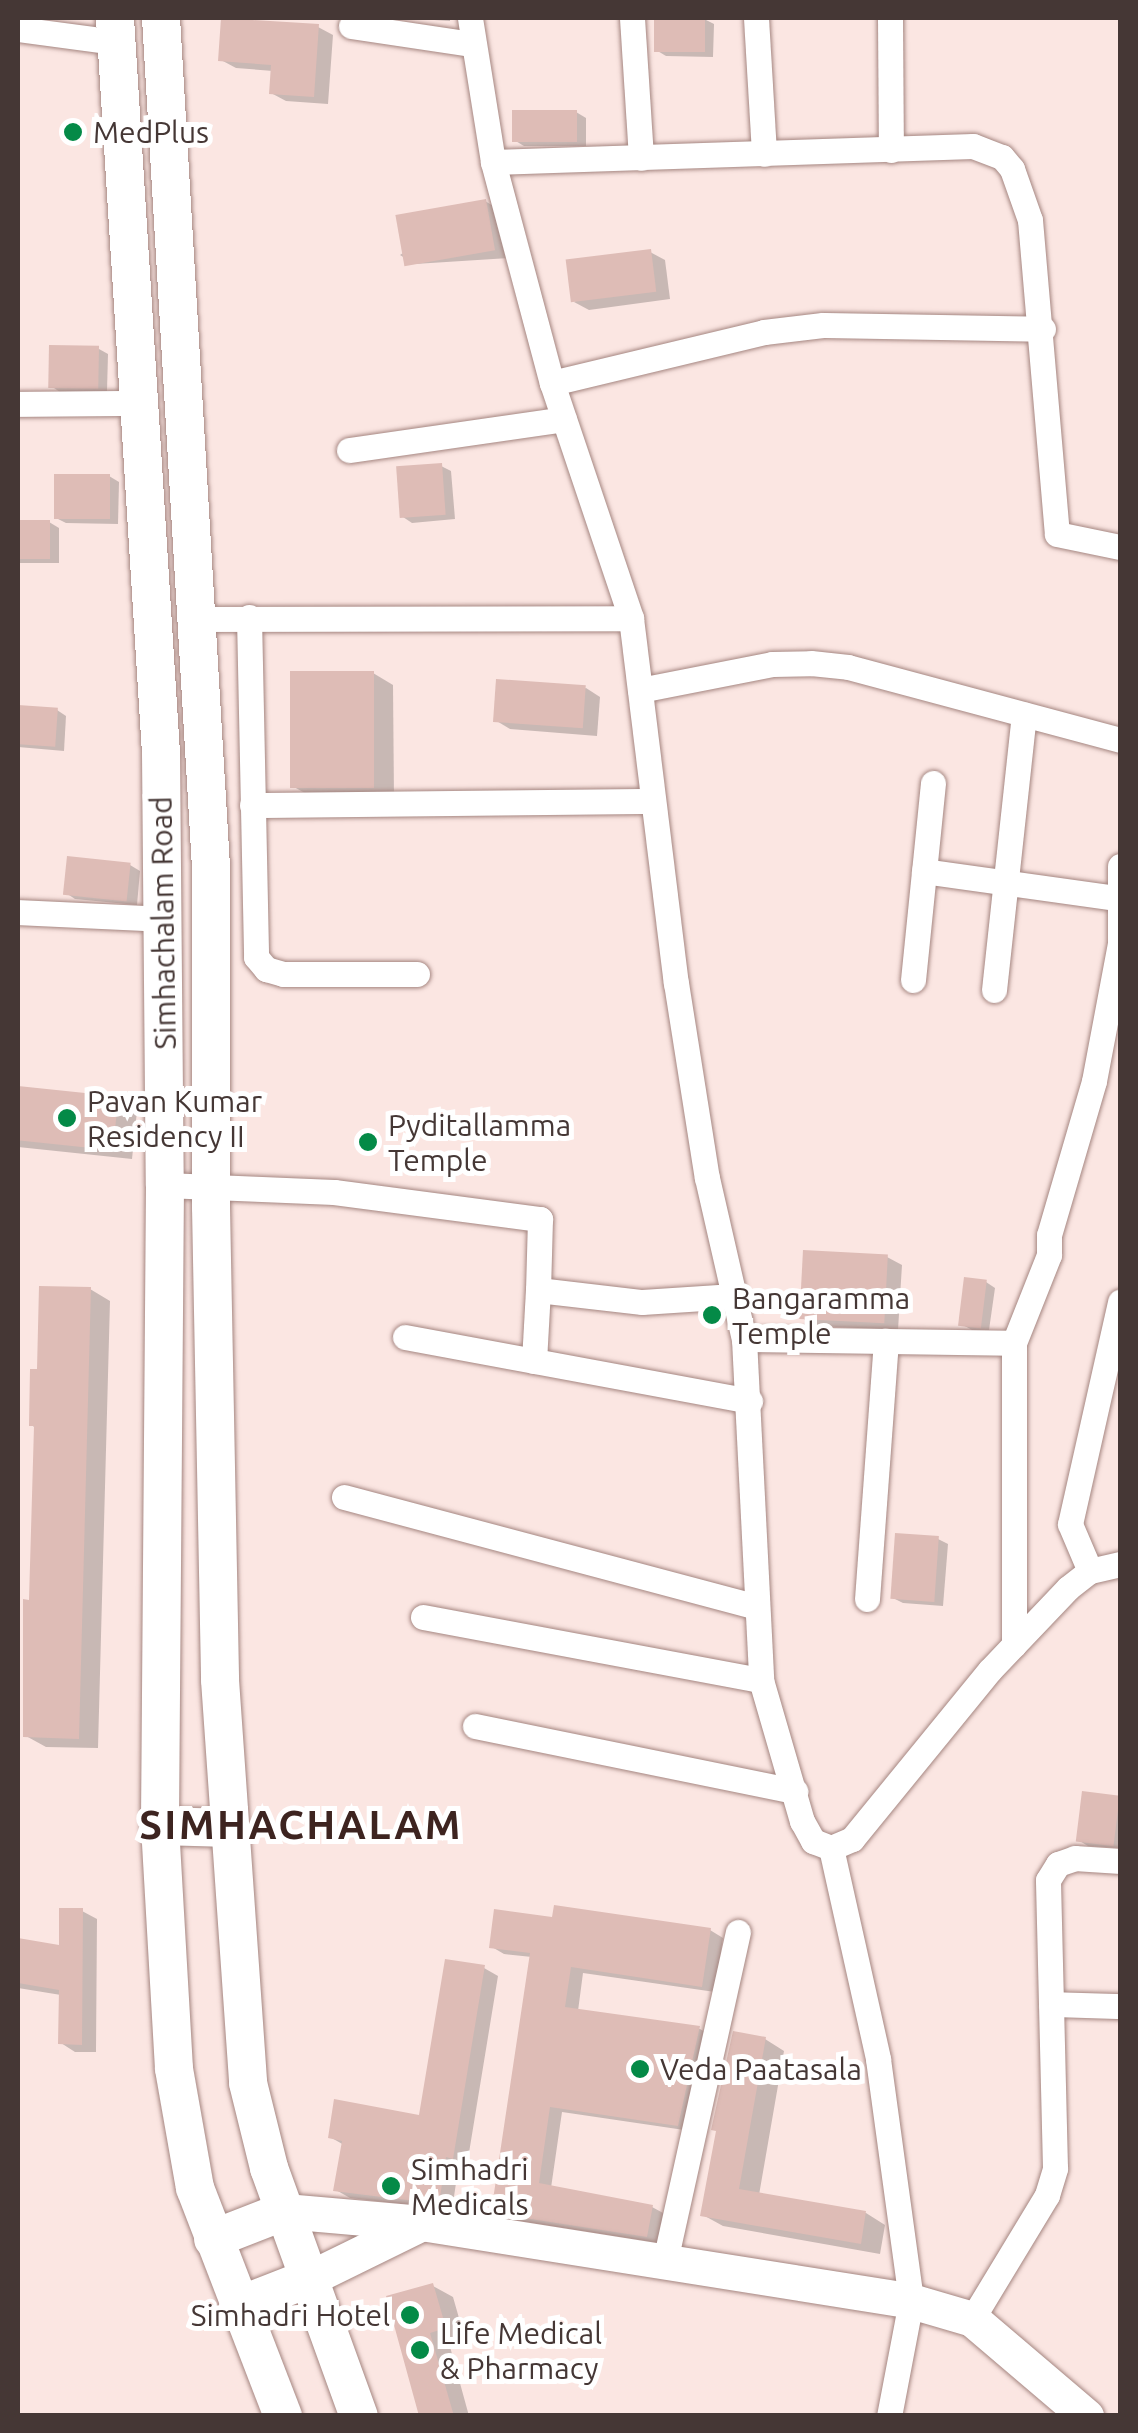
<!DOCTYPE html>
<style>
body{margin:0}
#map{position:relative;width:1138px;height:2433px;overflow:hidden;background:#fbe6e2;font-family:Ubuntu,sans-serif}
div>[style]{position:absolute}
.shadow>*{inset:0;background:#0003}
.building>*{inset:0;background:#debcb6;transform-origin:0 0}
.roads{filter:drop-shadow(0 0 2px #a58681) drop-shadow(0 0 2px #a58681)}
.street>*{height:25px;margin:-12.5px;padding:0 12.5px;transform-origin:12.5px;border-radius:12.5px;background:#fff}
.secondary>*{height:35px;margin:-17.5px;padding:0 17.5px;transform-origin:17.5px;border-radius:17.5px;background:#fff}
.primary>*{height:38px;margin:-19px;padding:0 19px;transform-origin:19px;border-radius:19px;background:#fff}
.dots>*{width:28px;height:28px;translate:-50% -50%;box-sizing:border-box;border:5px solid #fff;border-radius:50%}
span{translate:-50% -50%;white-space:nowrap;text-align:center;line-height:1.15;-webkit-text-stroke:10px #fff;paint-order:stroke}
.poi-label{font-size:30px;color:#453735}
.left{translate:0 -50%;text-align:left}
.right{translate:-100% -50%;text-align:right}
.street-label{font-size:30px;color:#453735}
.district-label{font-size:40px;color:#3d2420;font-weight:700;letter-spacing:2.5px}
.frame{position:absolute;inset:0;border:20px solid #453735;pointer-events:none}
</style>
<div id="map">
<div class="shadow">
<i style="clip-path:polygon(401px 18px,450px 18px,450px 21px)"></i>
<i style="clip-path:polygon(657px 18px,704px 19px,714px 24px,713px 57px,666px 56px,656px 50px)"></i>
<i style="clip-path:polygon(318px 27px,333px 35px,328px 104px,286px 101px,271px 93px,273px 71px,236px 68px,221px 60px)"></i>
<i style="clip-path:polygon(576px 112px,586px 118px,586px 146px,524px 146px,514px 140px)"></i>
<i style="clip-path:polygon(485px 201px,500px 210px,509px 258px,415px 264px,400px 255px)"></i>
<i style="clip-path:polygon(650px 252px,665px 260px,670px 299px,589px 310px,574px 302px)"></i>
<i style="clip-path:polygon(99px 349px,108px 354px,107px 391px,60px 392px,51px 386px)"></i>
<i style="clip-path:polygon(441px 466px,451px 471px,455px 519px,412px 523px,403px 517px)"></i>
<i style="clip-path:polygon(109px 476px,119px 482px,118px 524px,66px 523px,56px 518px)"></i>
<i style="clip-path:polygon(18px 522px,49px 522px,59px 528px,59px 563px,18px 563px)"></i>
<i style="clip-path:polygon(373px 673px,393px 685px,394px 798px,314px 798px,294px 787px)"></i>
<i style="clip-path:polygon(586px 688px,600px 697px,597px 736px,510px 729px,495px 720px)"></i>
<i style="clip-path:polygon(18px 707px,57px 710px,66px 716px,64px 751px,18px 747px)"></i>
<i style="clip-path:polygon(130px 865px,140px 871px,137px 905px,75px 899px,66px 893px)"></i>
<i style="clip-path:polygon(18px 1089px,117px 1100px,137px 1111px,132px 1159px,18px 1147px)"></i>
<i style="clip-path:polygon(887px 1257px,902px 1265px,898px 1330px,817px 1326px,802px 1318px)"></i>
<i style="clip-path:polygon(986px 1282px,995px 1288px,989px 1330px,972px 1330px,963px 1325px)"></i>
<i style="clip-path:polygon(90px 1289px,110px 1301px,98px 1748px,46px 1747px,26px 1736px,36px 1428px,31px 1425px,39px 1372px)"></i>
<i style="clip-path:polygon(938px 1539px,948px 1544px,943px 1606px,903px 1603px,893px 1598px)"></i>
<i style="clip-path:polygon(1084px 1794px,1120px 1798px,1120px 1848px,1088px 1846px,1078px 1840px)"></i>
<i style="clip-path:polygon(82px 1911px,97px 1919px,96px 2052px,75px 2052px,61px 2043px,61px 1995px,18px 1988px,18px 1941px,61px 1948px)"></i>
<i style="clip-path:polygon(555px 1919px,710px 1930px,723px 1938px,715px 1992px,583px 1973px,578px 2011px,700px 2029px,712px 2036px,691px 2131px,562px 2112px,551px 2188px,652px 2207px,665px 2214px,659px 2243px,507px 2219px,494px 2211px,532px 1957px,504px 1954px,492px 1947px)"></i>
<i style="clip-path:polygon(484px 1968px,498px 1976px,467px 2165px,459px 2163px,452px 2210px,350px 2198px,336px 2190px,344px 2145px,330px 2137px,421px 2118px)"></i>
<i style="clip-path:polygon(765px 2039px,784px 2051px,759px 2195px,866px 2213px,885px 2225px,880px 2254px,723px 2226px,703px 2215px)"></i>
<i style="clip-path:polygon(433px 2286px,453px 2297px,465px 2339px,449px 2343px,469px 2416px,422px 2416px)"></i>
</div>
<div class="building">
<i style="clip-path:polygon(221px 18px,319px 24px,314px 97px,269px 94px,271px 65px,218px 61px)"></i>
<i style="left:654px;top:18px;width:51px;height:34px"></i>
<i style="left:512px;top:110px;width:65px;height:32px"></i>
<i style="left:486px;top:199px;width:52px;height:92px;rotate:80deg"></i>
<i style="left:651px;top:249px;width:43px;height:86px;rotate:83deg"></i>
<i style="left:49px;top:345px;width:50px;height:43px;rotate:1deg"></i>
<i style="left:442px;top:463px;width:52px;height:46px;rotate:86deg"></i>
<i style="left:54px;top:474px;width:56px;height:45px"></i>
<i style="left:18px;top:520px;width:32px;height:39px"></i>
<i style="left:374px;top:671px;width:117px;height:84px;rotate:90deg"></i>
<i style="left:496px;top:679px;width:90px;height:43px;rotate:4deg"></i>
<i style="left:18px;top:705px;width:40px;height:39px;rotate:4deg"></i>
<i style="left:67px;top:856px;width:64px;height:39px;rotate:6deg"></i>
<i style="left:18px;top:1086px;width:101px;height:54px;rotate:6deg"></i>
<i style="left:803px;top:1250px;width:85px;height:69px;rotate:3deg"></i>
<i style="left:964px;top:1277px;width:23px;height:49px;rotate:7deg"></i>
<i style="clip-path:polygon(39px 1286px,91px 1287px,79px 1739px,23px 1737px,23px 1599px,29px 1600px,34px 1426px,29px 1426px,30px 1369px,37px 1369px)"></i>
<i style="left:895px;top:1533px;width:44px;height:66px;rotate:4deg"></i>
<i style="left:1082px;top:1791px;width:38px;height:51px;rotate:7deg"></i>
<i style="clip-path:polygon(554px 1905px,711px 1928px,702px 1987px,571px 1967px,565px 2007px,700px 2026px,678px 2126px,550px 2107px,539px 2183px,653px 2205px,647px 2237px,491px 2213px,530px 1953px,489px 1948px,494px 1909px,552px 1917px)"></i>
<i style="clip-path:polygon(59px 1908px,83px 1908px,82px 2045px,58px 2044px,59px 1990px,18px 1983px,18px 1938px,59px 1945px)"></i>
<i style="clip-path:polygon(445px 1959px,485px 1965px,453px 2159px,446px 2157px,439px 2204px,333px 2191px,342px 2141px,328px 2138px,334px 2099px,419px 2115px)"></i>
<i style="clip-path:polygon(733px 2031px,766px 2037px,739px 2189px,866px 2211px,861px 2244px,700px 2216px,716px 2131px,711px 2130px)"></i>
<i style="clip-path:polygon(433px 2283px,446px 2328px,430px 2333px,454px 2416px,419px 2416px,386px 2296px)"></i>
</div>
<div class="roads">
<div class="street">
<i style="left:470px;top:18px;width:146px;rotate:80.9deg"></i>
<i style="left:493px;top:162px;width:229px;rotate:75.1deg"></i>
<i style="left:552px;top:383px;width:248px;rotate:71.4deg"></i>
<i style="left:631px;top:618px;width:368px;rotate:83deg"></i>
<i style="left:676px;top:983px;width:197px;rotate:81deg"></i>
<i style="left:707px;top:1178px;width:165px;rotate:77.1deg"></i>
<i style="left:744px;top:1339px;width:341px;rotate:87.1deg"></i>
<i style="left:761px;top:1680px;width:147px;rotate:73.8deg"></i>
<i style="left:802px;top:1821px;width:23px;rotate:61deg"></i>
<i style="left:813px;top:1841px;width:19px;rotate:21deg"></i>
<i style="left:831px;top:1848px;width:23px;rotate:-23deg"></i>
<i style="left:852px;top:1839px;width:218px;rotate:-50.8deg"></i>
<i style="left:990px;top:1670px;width:113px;rotate:-46.4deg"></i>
<i style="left:1068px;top:1588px;width:28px;rotate:-38deg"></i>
<i style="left:1090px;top:1571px;width:31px;rotate:-13deg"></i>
<i style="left:632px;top:18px;width:140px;rotate:86.3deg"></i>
<i style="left:756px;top:18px;width:136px;rotate:86.6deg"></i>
<i style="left:890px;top:18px;width:132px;rotate:89.6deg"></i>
<i style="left:351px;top:26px;width:122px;rotate:8.5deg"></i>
<i style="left:18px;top:29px;width:99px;rotate:7.6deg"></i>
<i style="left:493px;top:162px;width:480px;rotate:-1.9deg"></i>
<i style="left:973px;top:146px;width:31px;rotate:21deg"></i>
<i style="left:1002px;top:157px;width:16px;rotate:50deg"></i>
<i style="left:1012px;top:169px;width:54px;rotate:70.6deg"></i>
<i style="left:1030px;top:220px;width:315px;rotate:85.1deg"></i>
<i style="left:1057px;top:534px;width:64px;rotate:11.7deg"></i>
<i style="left:552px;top:383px;width:218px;rotate:-13.5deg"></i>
<i style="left:764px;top:332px;width:59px;rotate:-6.8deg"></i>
<i style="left:823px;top:325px;width:220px;rotate:1deg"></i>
<i style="left:18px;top:404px;width:121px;rotate:-0.5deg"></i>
<i style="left:349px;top:450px;width:217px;rotate:-8.2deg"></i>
<i style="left:249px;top:617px;width:340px;rotate:88.8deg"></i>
<i style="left:256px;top:957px;width:16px;rotate:50deg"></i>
<i style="left:266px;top:969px;width:18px;rotate:16deg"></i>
<i style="left:283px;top:974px;width:134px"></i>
<i style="left:198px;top:619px;width:433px;rotate:-0.1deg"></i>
<i style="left:640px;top:690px;width:135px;rotate:-11.1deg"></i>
<i style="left:772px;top:664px;width:39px;rotate:-1deg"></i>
<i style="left:811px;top:663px;width:37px;rotate:6deg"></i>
<i style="left:848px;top:667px;width:282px;rotate:15deg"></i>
<i style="left:252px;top:805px;width:401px;rotate:-0.6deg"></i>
<i style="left:924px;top:871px;width:195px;rotate:8deg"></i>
<i style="left:18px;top:912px;width:146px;rotate:2.7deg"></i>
<i style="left:913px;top:980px;width:198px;rotate:-84.2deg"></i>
<i style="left:994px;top:990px;width:277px;rotate:-83.8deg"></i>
<i style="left:165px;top:1185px;width:169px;rotate:2.4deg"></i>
<i style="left:334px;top:1192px;width:208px;rotate:7.5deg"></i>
<i style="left:540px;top:1219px;width:71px;rotate:91.6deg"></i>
<i style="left:538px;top:1290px;width:105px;rotate:6.6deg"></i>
<i style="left:642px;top:1302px;width:92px;rotate:-3.7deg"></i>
<i style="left:405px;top:1337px;width:351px;rotate:10.5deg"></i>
<i style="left:744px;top:1339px;width:270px;rotate:0.8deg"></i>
<i style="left:534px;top:1361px;width:71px;rotate:-86.8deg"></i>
<i style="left:344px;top:1497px;width:427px;rotate:14.9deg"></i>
<i style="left:1090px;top:1571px;width:51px;rotate:-113.1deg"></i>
<i style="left:1070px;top:1524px;width:228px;rotate:-77.3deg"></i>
<i style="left:867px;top:1599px;width:259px;rotate:-85.8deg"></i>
<i style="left:423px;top:1617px;width:344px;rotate:10.6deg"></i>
<i style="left:1014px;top:1645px;width:302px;rotate:-90deg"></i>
<i style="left:1014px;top:1343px;width:95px;rotate:-68.3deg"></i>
<i style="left:1049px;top:1255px;width:20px;rotate:-90deg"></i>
<i style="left:1049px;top:1235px;width:160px;rotate:-73.7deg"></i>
<i style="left:1094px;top:1081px;width:139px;rotate:-79.3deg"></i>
<i style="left:1120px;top:944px;width:78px;rotate:-90deg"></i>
<i style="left:475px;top:1726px;width:327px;rotate:11.5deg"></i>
<i style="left:831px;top:1848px;width:216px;rotate:77.4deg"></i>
<i style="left:878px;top:2059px;width:244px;rotate:82.2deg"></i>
<i style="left:911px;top:2301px;width:117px;rotate:100.8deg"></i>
<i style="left:1051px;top:2004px;width:69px;rotate:1.7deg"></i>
<i style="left:665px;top:2261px;width:337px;rotate:-77.5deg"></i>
<i style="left:972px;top:2319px;width:145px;rotate:-58.8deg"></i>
<i style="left:1047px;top:2195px;width:28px;rotate:-73deg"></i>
<i style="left:1055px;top:2168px;width:288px;rotate:-91.4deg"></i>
<i style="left:1048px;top:1880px;width:19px;rotate:-58deg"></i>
<i style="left:1058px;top:1864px;width:18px;rotate:-19deg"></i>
<i style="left:1075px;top:1858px;width:45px;rotate:3.8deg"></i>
</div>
<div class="secondary">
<i style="left:285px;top:2211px;width:137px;rotate:5deg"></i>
<i style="left:421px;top:2223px;width:496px;rotate:9deg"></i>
<i style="left:911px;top:2301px;width:64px;rotate:16.4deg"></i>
<i style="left:972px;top:2319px;width:150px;rotate:40.4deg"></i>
<i style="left:310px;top:2278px;width:123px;rotate:-26.1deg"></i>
</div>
<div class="primary">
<i style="left:115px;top:18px;width:736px;rotate:86.42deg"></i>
<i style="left:161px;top:753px;width:432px;rotate:89.5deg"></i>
<i style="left:165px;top:1185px;width:641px;rotate:90.45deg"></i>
<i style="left:160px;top:1826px;width:243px;rotate:86.7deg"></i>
<i style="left:174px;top:2069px;width:121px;rotate:80deg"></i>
<i style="left:195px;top:2188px;width:244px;rotate:68.9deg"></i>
<i style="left:161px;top:18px;width:849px;rotate:86.63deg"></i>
<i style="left:211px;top:866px;width:341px;rotate:90deg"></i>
<i style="left:211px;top:1207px;width:473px;rotate:88.9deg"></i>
<i style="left:220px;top:1680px;width:404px;rotate:86deg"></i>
<i style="left:248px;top:2083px;width:88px;rotate:76.1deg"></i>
<i style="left:269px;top:2168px;width:264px;rotate:70.1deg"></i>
<i style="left:160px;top:1826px;width:69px;rotate:1.7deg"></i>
<i style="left:213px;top:2239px;width:77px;rotate:-21.3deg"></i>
<i style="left:238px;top:2306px;width:77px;rotate:-21.3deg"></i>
</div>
</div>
<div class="dots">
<i style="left:73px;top:132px;background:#048a47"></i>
<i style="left:67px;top:1118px;background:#048a47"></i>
<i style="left:368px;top:1142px;background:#048a47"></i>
<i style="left:712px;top:1315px;background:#048a47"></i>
<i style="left:640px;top:2069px;background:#048a47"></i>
<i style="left:391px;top:2186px;background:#048a47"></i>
<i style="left:410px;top:2315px;background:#048a47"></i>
<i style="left:420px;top:2350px;background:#048a47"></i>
</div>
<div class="poi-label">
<span class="left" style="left:93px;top:132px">MedPlus</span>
<span class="left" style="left:87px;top:1118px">Pavan Kumar<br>Residency II</span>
<span class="left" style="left:388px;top:1142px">Pyditallamma<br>Temple</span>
<span class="left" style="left:732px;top:1315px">Bangaramma<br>Temple</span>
<span class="left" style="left:660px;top:2069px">Veda Paatasala</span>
<span class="left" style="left:411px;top:2186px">Simhadri<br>Medicals</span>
<span class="right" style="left:390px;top:2315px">Simhadri Hotel</span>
<span class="left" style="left:440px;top:2350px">Life Medical<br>&amp; Pharmacy</span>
</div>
<div class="street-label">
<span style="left:163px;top:923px;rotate:-91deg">Simhachalam Road</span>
</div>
<div class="district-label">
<span style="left:301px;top:1825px">SIMHACHALAM</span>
</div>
<div class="frame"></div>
</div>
